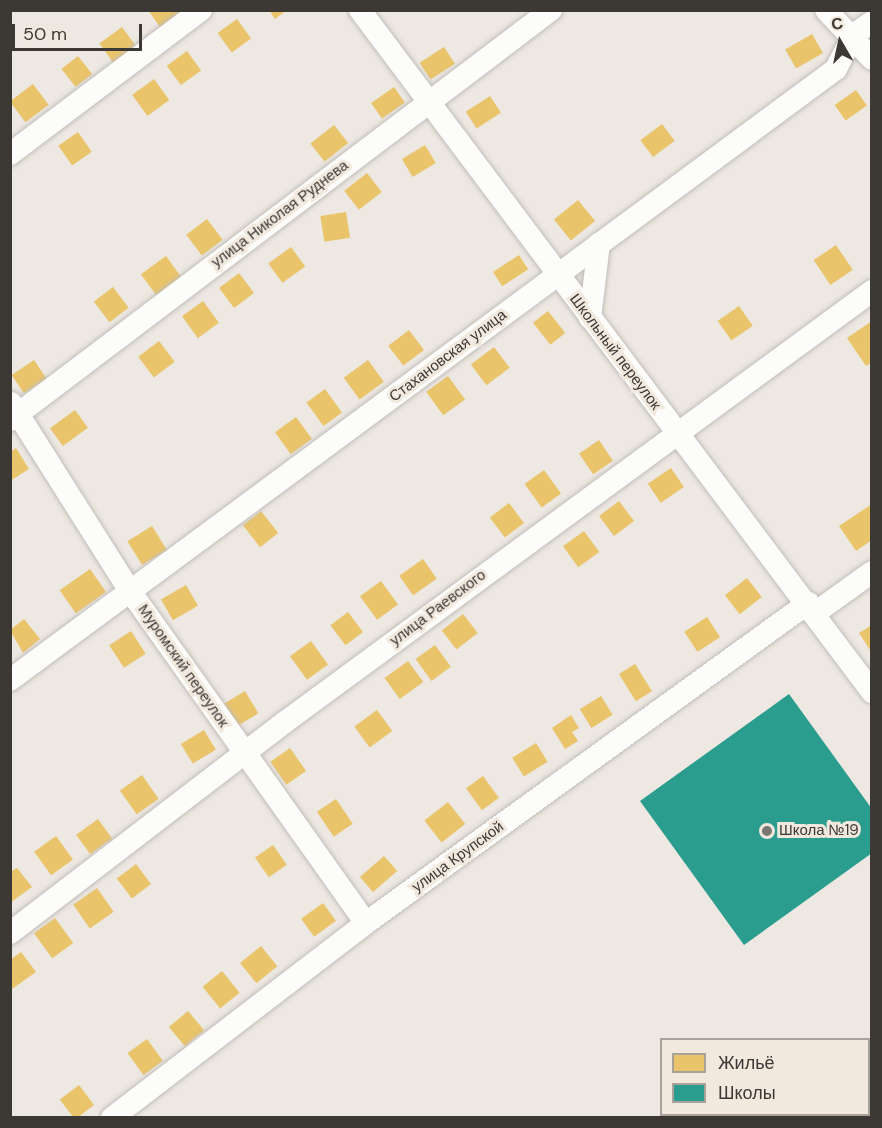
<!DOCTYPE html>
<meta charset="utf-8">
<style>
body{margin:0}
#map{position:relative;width:882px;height:1128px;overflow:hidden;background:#ede8e2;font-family:"DM Sans",sans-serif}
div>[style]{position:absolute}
.homes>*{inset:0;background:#e9c46a;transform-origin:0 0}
.schools>*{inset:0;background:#2a9d8f}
.roads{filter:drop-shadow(0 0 2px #c1bdb9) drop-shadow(0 0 2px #c1bdb9)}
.minor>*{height:22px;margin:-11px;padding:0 11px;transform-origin:11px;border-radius:11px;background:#fcfcfb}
.dots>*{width:16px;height:16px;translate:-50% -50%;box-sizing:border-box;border:3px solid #f1e8de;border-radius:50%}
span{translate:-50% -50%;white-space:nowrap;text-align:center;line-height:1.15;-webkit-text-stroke:6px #f1e8de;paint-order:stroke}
.street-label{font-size:15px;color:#3c3834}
.poi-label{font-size:15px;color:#3c3834}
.left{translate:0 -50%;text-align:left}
.frame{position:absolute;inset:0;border:12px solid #3c3834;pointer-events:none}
.legend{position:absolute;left:660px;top:1038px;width:210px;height:78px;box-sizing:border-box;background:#f1e8de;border:2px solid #a9a29a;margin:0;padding:8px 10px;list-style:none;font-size:18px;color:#3c3834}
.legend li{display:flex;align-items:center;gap:12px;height:30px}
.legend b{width:30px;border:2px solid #a9a29a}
.north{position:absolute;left:810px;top:12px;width:60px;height:60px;-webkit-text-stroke:4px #f1e8de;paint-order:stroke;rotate:351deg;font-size:16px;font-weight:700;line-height:24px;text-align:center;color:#3c3834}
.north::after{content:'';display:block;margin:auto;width:21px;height:27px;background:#3c3834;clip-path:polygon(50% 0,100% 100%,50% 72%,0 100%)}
.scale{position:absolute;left:12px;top:24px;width:130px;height:27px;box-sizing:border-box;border:3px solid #3c3834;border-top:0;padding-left:8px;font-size:18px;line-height:21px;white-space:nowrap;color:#3c3834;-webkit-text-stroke:4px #f1e8de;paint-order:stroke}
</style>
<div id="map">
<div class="homes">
<i style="clip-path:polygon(148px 10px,179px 10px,185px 19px,165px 34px)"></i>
<i style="clip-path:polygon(269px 10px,287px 10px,275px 19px)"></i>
<i style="left:237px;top:19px;width:24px;height:24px;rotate:54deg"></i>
<i style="left:122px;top:27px;width:27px;height:28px;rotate:54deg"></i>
<i style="left:812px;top:34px;width:22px;height:31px;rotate:60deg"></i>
<i style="left:444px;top:47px;width:20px;height:29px;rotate:57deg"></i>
<i style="left:187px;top:51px;width:24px;height:25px;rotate:54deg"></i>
<i style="left:78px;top:56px;width:23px;height:21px;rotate:52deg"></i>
<i style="left:154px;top:79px;width:26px;height:27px;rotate:54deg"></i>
<i style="left:33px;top:84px;width:26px;height:29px;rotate:53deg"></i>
<i style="left:394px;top:87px;width:19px;height:28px;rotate:55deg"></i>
<i style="left:856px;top:90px;width:19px;height:26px;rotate:55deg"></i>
<i style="left:490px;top:96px;width:20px;height:29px;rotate:57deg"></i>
<i style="left:662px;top:124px;width:21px;height:27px;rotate:53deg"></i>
<i style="left:334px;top:125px;width:23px;height:30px;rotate:52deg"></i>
<i style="left:78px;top:132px;width:24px;height:24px;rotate:55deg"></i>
<i style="left:425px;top:145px;width:21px;height:27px;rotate:59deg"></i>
<i style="left:367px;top:173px;width:24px;height:29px;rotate:52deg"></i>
<i style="left:578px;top:200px;width:27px;height:31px;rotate:51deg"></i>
<i style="left:346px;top:212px;width:26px;height:26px;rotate:81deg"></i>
<i style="left:207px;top:219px;width:26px;height:26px;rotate:53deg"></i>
<i style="left:836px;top:245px;width:30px;height:27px;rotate:56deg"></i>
<i style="left:291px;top:247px;width:24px;height:28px;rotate:54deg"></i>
<i style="left:519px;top:255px;width:17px;height:31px;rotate:57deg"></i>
<i style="left:166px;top:256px;width:26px;height:31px;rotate:54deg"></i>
<i style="left:239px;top:273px;width:25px;height:25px;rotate:53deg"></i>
<i style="left:113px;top:287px;width:26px;height:24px;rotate:53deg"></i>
<i style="left:203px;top:301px;width:27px;height:26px;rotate:54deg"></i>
<i style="left:739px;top:306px;width:24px;height:26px;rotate:55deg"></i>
<i style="left:548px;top:311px;width:28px;height:19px;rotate:52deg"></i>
<i style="clip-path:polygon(872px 321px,872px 362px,866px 366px,847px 338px)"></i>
<i style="left:409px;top:330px;width:25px;height:26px;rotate:53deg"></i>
<i style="left:159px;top:341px;width:26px;height:26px;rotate:53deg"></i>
<i style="left:494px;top:347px;width:26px;height:29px;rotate:53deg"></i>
<i style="left:34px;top:360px;width:22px;height:27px;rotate:56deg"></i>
<i style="left:368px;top:360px;width:27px;height:30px;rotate:54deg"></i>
<i style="left:448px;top:376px;width:29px;height:27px;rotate:54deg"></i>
<i style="left:325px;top:389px;width:29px;height:23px;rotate:54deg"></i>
<i style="left:75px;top:410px;width:22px;height:31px;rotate:54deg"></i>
<i style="left:296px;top:417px;width:27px;height:26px;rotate:54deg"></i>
<i style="left:599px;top:440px;width:25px;height:24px;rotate:56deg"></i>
<i style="clip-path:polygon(16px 448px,29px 469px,10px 481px,10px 452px)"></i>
<i style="left:671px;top:468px;width:23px;height:28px;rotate:56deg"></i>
<i style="left:544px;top:470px;width:29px;height:24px;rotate:54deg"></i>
<i style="left:619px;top:501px;width:25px;height:25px;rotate:53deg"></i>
<i style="left:509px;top:503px;width:25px;height:24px;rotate:53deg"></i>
<i style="clip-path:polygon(872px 504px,872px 540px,856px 551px,839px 526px)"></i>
<i style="left:261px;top:511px;width:28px;height:23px;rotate:52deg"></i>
<i style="left:152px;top:526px;width:28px;height:29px;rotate:58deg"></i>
<i style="left:584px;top:531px;width:26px;height:26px;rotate:54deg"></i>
<i style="left:423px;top:559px;width:24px;height:29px;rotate:55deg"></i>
<i style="left:90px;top:569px;width:28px;height:37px;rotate:55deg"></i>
<i style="left:747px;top:578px;width:24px;height:28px;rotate:52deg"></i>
<i style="left:381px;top:581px;width:29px;height:26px;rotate:54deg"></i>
<i style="left:186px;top:585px;width:24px;height:29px;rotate:60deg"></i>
<i style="left:348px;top:612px;width:25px;height:22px;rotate:53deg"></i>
<i style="left:463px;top:614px;width:24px;height:27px;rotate:52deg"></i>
<i style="left:707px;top:617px;width:24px;height:27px;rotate:57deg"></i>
<i style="clip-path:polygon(24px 619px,40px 639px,23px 653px,10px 630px)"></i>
<i style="clip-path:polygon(872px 625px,872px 653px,859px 633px)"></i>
<i style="left:131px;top:631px;width:27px;height:26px;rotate:57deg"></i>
<i style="left:311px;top:641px;width:29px;height:26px;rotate:54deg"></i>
<i style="left:435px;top:645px;width:27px;height:24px;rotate:54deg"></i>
<i style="left:408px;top:661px;width:26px;height:29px;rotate:54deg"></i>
<i style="left:635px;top:664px;width:32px;height:19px;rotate:58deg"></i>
<i style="left:245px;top:691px;width:26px;height:26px;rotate:59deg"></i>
<i style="left:601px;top:696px;width:22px;height:25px;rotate:58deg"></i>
<i style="left:377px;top:710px;width:26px;height:28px;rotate:54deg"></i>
<i style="clip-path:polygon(571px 715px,579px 728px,572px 732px,578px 741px,565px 749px,552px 728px)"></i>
<i style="left:204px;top:730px;width:23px;height:27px;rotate:59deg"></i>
<i style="left:536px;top:743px;width:22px;height:28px;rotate:58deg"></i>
<i style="left:290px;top:748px;width:28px;height:24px;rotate:55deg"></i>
<i style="left:142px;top:775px;width:29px;height:27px;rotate:55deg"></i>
<i style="left:483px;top:776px;width:27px;height:21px;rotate:54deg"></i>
<i style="left:336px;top:799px;width:30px;height:23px;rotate:56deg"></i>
<i style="left:448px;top:802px;width:28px;height:30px;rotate:52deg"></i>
<i style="left:98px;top:819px;width:24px;height:27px;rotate:54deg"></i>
<i style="left:56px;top:836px;width:29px;height:27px;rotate:54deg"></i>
<i style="left:273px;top:845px;width:24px;height:22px;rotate:55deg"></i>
<i style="left:384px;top:856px;width:20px;height:32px;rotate:49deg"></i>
<i style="left:136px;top:864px;width:25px;height:24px;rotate:53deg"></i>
<i style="clip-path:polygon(17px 868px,32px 887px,10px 903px,10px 872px)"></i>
<i style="left:97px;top:888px;width:29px;height:29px;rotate:55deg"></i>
<i style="left:323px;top:903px;width:22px;height:27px;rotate:54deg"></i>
<i style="left:55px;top:918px;width:31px;height:26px;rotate:54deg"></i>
<i style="left:261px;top:946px;width:26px;height:27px;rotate:51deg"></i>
<i style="clip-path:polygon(21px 952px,36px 972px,12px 989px,10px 960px)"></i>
<i style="left:222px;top:971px;width:28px;height:25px;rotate:51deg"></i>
<i style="left:188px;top:1011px;width:25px;height:25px;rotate:50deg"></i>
<i style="left:147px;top:1039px;width:27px;height:24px;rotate:54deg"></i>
<i style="left:79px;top:1085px;width:25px;height:24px;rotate:53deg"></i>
</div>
<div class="schools">
<i style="clip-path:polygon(789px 694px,872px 809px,872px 853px,744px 945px,640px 801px)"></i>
</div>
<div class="roads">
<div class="minor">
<i style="left:360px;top:10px;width:853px;rotate:53.1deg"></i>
<i style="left:826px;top:10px;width:67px;rotate:46.8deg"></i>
<i style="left:10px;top:154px;width:239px;rotate:-37deg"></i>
<i style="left:590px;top:318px;width:75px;rotate:-83.1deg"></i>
<i style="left:11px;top:403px;width:222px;rotate:57.7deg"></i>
<i style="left:130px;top:591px;width:407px;rotate:54.6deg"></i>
<i style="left:10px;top:420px;width:679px;rotate:-37.16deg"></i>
<i style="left:815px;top:613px;width:70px;rotate:-35.7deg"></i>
<i style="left:10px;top:680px;width:1027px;rotate:-36.49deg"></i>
<i style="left:836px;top:69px;width:38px;rotate:-63deg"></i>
<i style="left:853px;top:35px;width:23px;rotate:-34deg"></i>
<i style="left:10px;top:933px;width:347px;rotate:-37.5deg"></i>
<i style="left:285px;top:722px;width:728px;rotate:-36.29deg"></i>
<i style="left:112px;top:1118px;width:320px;rotate:-37.5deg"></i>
<i style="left:366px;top:923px;width:546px;rotate:-35.9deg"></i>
</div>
</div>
<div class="dots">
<i style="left:767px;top:831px;background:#7a7671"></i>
</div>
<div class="street-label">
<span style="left:280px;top:214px;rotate:-37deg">улица Николая Руднева</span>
<span style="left:615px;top:352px;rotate:53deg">Школьный переулок</span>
<span style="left:448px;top:356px;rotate:-37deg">Стахановская улица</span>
<span style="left:438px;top:608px;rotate:-37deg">улица Раевского</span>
<span style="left:183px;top:666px;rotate:55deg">Муромский переулок</span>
<span style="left:458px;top:857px;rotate:-36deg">улица Крупской</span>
</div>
<div class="poi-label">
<span class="left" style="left:779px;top:831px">Школа №19</span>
</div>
<div class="frame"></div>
<ul class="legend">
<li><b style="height:16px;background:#e9c46a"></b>Жильё</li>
<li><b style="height:16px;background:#2a9d8f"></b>Школы</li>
</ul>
<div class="north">С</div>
<div class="scale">50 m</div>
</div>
